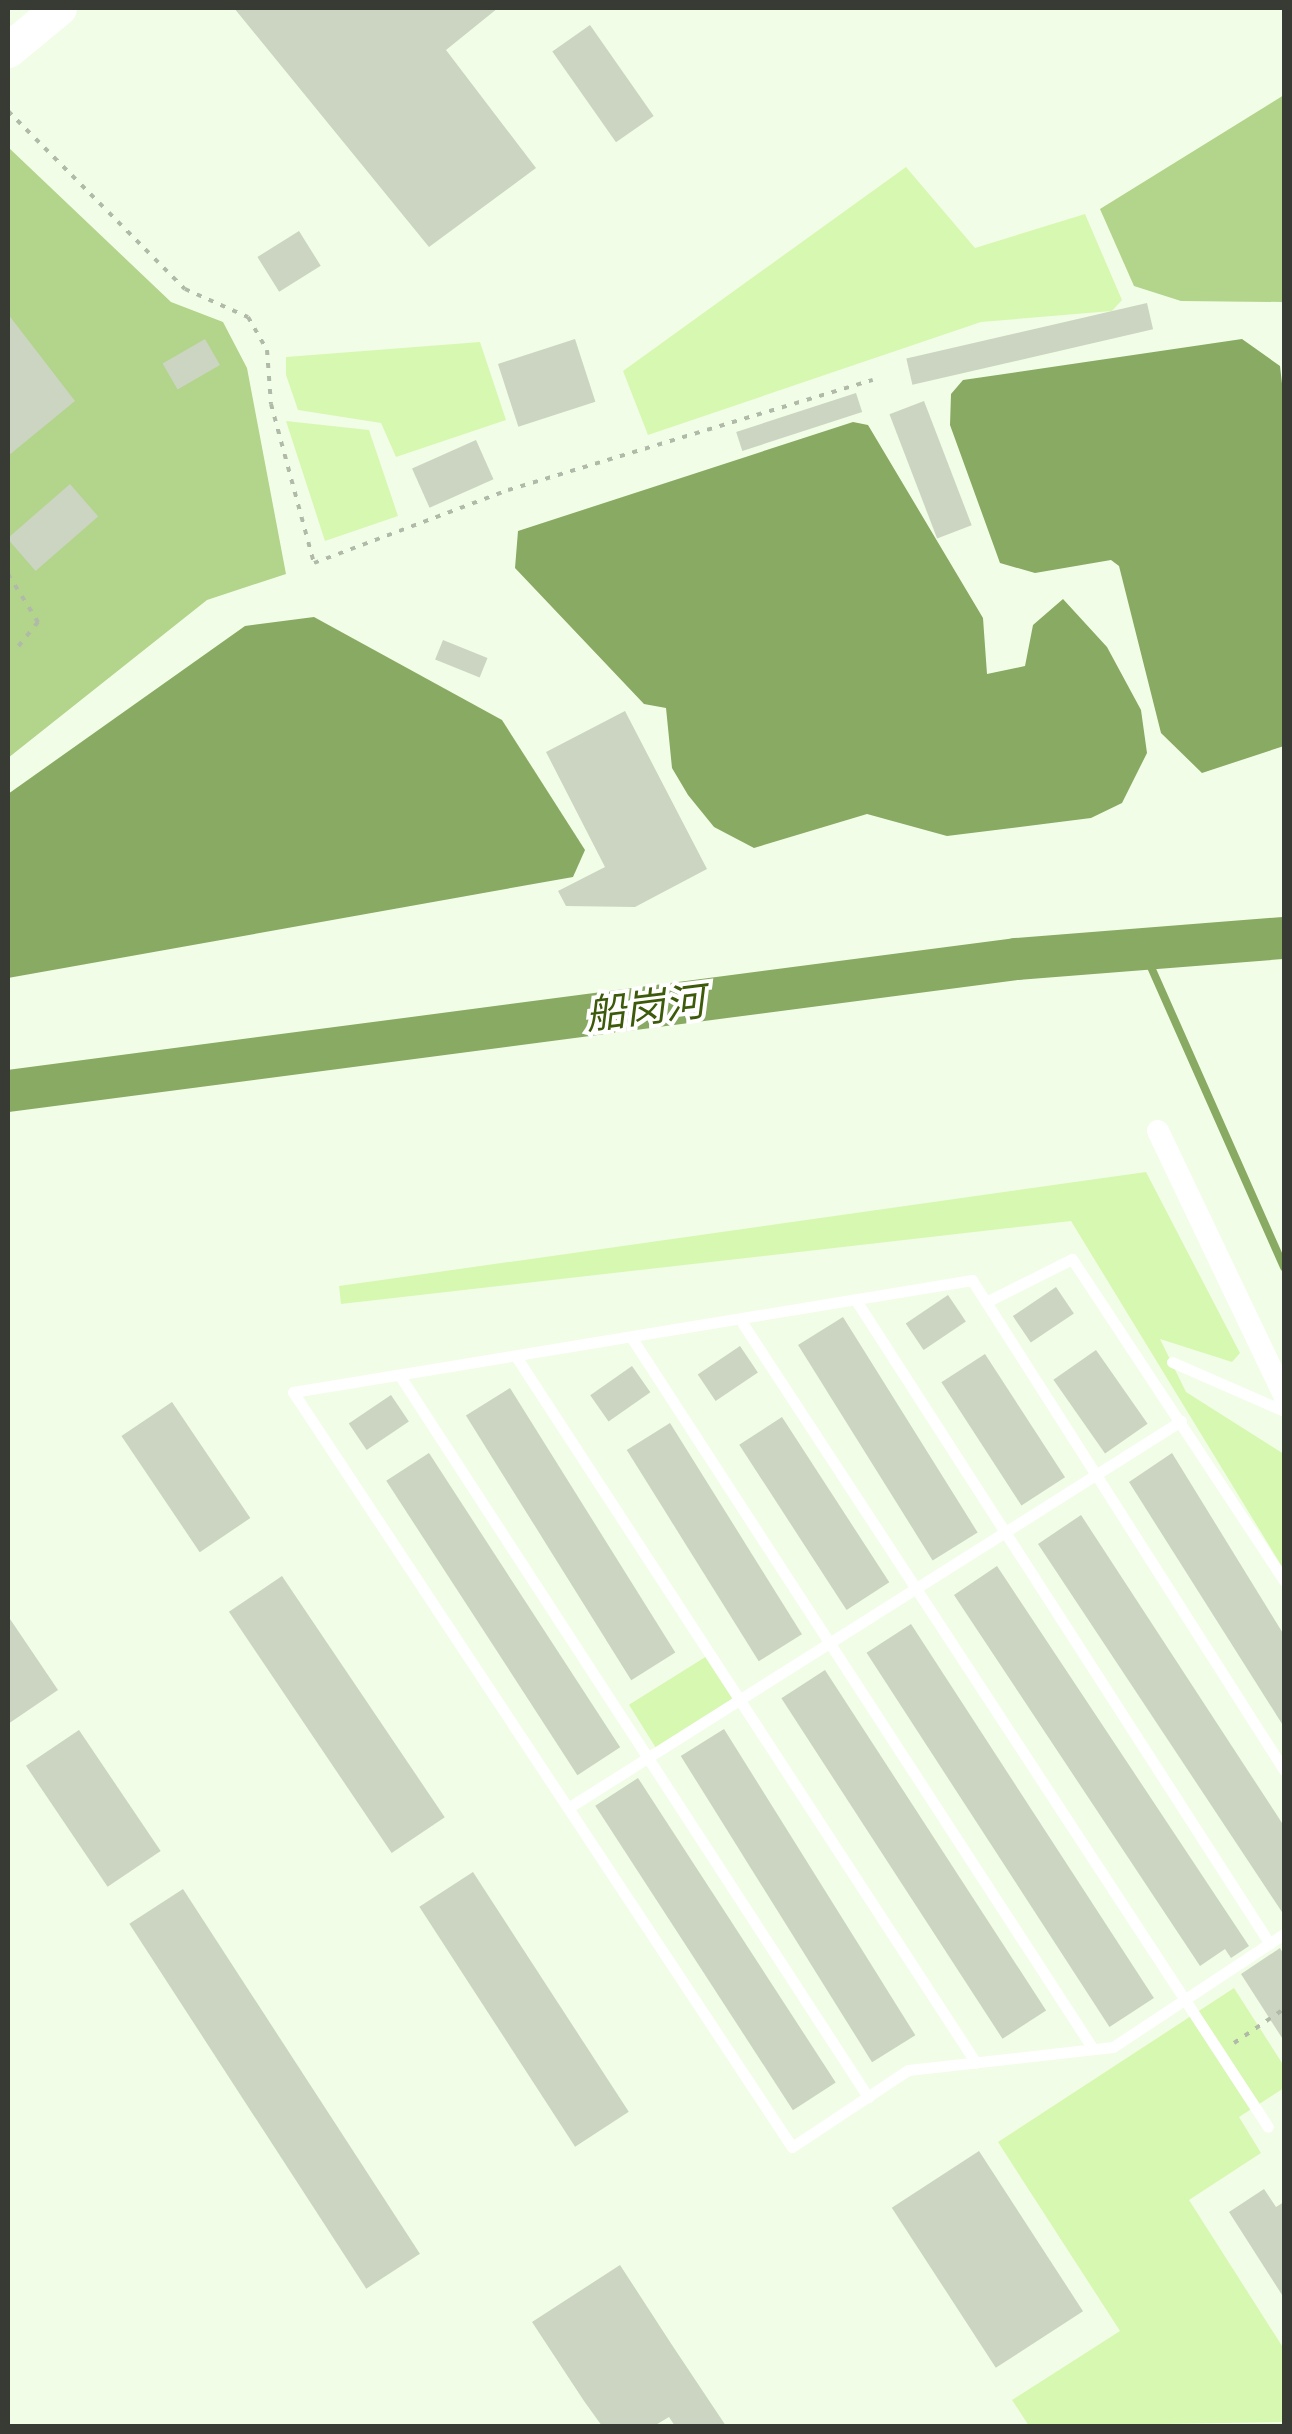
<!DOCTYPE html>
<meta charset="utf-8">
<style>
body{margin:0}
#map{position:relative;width:1292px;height:2434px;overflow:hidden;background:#f2fde7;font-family:Cabin,"Noto Sans SC",sans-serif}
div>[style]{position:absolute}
.green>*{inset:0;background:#d7f8b1;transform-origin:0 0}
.forest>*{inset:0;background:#b2d48b}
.water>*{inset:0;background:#89aa63}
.stream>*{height:8px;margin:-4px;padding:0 4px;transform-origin:4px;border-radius:4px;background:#89aa63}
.river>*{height:42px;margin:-21px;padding:0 21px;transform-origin:21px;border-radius:21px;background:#89aa63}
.building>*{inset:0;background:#cbd5c1;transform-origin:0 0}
.path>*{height:4px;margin-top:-2px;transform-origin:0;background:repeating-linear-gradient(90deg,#b1baa9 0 5px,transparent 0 13px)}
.service>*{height:11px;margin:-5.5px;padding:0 5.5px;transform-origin:5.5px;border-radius:5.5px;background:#fff}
.minor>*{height:22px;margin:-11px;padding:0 11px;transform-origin:11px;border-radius:11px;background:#fff}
.primary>*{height:35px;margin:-17.5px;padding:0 17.5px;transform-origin:17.5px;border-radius:17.5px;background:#fff}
span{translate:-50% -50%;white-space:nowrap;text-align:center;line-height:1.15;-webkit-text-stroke:8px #fff;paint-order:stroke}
.water-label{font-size:40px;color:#3d5a0b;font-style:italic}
.frame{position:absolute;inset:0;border:10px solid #373b33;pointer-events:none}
</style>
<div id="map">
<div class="green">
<i style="clip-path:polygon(906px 167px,975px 248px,1085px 214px,1122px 300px,1112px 311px,981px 322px,648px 435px,623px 371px)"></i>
<i style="clip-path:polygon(480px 342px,506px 420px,396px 457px,381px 423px,298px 410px,286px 375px,286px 357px)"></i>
<i style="clip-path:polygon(286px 421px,369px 430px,398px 516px,325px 541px)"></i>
<i style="clip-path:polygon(1146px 1172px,1240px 1353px,1232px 1362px,1160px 1339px,1186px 1392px,1284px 1454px,1284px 1570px,1071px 1221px,341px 1304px,339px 1286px)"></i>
<i style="left:707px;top:1656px;width:54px;height:92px;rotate:58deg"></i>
<i style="clip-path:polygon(1234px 1988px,1284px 2066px,1284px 2088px,1239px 2117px,1261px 2153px,1189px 2200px,1284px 2349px,1284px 2422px,1029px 2426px,1012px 2400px,1120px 2331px,998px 2142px)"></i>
</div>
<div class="forest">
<i style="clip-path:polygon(1284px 95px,1284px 302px,1181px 301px,1134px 286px,1100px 209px)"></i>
<i style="clip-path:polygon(8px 147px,171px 302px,223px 322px,247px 368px,286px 574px,207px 600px,8px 758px)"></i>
</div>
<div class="water">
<i style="clip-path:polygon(1242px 339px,1280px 366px,1284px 401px,1284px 746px,1202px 773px,1161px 733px,1119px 566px,1111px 560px,1035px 573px,1000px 563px,950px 425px,951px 394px,963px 380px)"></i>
<i style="clip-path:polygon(853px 422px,868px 425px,983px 618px,987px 674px,1025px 666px,1033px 625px,1063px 599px,1107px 647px,1141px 710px,1147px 753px,1122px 803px,1091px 818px,947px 836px,867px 814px,754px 848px,714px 827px,688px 795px,672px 768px,666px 708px,644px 704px,515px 568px,518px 531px)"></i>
<i style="clip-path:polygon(314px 617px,502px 720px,585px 850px,573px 877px,8px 978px,8px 794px,245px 626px)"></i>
</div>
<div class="stream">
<i style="left:1143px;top:949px;width:348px;rotate:66.1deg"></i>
</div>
<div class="river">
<i style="left:8px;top:1091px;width:1017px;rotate:-7.46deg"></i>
<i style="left:1016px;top:959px;width:269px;rotate:-4.5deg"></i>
</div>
<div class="building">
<i style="clip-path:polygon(234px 8px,498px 8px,446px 50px,536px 168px,429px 247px)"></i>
<i style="left:590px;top:25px;width:111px;height:46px;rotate:55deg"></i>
<i style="left:299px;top:231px;width:41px;height:49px;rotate:58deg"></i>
<i style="left:1147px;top:303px;width:27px;height:247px;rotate:77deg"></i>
<i style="clip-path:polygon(8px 314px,75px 401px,8px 456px)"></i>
<i style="left:205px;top:339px;width:30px;height:49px;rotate:60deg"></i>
<i style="left:575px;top:339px;width:66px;height:81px;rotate:72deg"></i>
<i style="left:856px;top:393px;width:20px;height:126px;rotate:72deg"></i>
<i style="left:924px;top:401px;width:133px;height:37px;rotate:69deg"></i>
<i style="left:476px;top:440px;width:43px;height:70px;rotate:66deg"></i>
<i style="left:70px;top:484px;width:43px;height:83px;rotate:49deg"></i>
<i style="left:443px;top:640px;width:48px;height:21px;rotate:22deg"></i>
<i style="clip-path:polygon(625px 711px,707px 869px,635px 907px,566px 906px,558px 891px,605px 867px,546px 752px)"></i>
<i style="left:1056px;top:1287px;width:32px;height:52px;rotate:56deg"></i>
<i style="left:948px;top:1295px;width:32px;height:51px;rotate:56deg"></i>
<i style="left:843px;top:1317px;width:254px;height:53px;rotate:58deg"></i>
<i style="left:740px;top:1346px;width:32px;height:51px;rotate:56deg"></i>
<i style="left:1096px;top:1350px;width:90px;height:52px;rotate:55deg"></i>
<i style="left:985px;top:1354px;width:147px;height:52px;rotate:57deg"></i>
<i style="left:632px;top:1366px;width:32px;height:51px;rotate:55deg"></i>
<i style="left:510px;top:1388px;width:312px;height:52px;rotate:58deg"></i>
<i style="left:391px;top:1395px;width:32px;height:51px;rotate:56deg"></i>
<i style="left:172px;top:1402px;width:140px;height:61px;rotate:56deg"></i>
<i style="left:782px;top:1417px;width:197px;height:51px;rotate:57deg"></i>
<i style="left:670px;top:1423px;width:249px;height:51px;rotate:58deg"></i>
<i style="left:429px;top:1453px;width:351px;height:51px;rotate:57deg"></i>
<i style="clip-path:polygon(1172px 1453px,1284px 1635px,1284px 1727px,1129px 1482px)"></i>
<i style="clip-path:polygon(1081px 1515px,1284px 1826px,1284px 1915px,1038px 1544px)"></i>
<i style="clip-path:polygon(997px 1566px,1249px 1946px,1231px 1958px,1225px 1949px,1200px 1966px,954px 1595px)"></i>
<i style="left:282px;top:1576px;width:291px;height:64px;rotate:56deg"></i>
<i style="clip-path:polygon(8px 1616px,58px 1690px,8px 1724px)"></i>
<i style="left:911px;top:1624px;width:446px;height:53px;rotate:57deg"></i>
<i style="left:825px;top:1670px;width:406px;height:52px;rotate:57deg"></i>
<i style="left:724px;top:1729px;width:361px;height:51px;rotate:58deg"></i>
<i style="left:79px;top:1730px;width:146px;height:64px;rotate:56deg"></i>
<i style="left:638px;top:1778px;width:363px;height:51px;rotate:57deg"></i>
<i style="left:473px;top:1872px;width:286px;height:64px;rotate:57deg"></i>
<i style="left:183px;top:1889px;width:435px;height:64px;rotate:57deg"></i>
<i style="clip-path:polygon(1280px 1948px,1284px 1955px,1284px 2041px,1241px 1974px)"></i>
<i style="left:979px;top:2151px;width:191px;height:104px;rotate:57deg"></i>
<i style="clip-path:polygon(1264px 2189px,1276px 2207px,1284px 2202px,1284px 2298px,1229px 2212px)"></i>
<i style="clip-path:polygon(620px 2265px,672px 2345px,726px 2426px,675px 2426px,669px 2417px,654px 2426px,602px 2426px,584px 2401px,532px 2322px)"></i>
</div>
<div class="path">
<i style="left:8px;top:111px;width:251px;rotate:45.2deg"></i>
<i style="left:185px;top:289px;width:69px;rotate:24deg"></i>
<i style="left:248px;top:317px;width:38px;rotate:60deg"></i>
<i style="left:267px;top:350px;width:54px;rotate:85.8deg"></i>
<i style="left:271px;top:404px;width:165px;rotate:74.9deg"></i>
<i style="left:314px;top:563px;width:207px;rotate:-20.6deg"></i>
<i style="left:508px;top:490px;width:381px;rotate:-16.8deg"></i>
<i style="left:8px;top:574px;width:57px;rotate:58deg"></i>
<i style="left:38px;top:622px;width:32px;rotate:129deg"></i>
<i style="left:1234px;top:2043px;width:60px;rotate:-34.2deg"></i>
</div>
<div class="service">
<i style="left:857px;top:1302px;width:763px;rotate:57.25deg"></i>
<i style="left:986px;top:1302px;width:96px;rotate:-26.6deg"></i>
<i style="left:1072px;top:1259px;width:386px;rotate:56.6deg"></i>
<i style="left:743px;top:1324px;width:959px;rotate:56.82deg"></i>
<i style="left:633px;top:1340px;width:845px;rotate:57.02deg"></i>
<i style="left:517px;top:1358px;width:841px;rotate:56.93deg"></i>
<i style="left:1172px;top:1362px;width:122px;rotate:23.6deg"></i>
<i style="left:400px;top:1376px;width:860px;rotate:57.01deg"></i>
<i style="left:1284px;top:1770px;width:581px;rotate:-122.49deg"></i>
<i style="left:972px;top:1280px;width:688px;rotate:170.63deg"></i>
<i style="left:293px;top:1392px;width:905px;rotate:56.54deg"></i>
<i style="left:792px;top:2147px;width:139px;rotate:-33.6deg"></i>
<i style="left:908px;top:2070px;width:206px;rotate:-6.4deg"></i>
<i style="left:1113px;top:2047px;width:205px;rotate:-33.5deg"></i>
<i style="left:568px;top:1808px;width:725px;rotate:-32.27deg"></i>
</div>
<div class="minor">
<i style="left:1158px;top:1131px;width:293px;rotate:64.5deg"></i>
</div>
<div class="primary">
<i style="left:8px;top:50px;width:66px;rotate:-39.5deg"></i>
</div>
<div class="water-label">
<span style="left:645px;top:1008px;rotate:-7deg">船岗河</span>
</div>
<div class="frame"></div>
</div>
